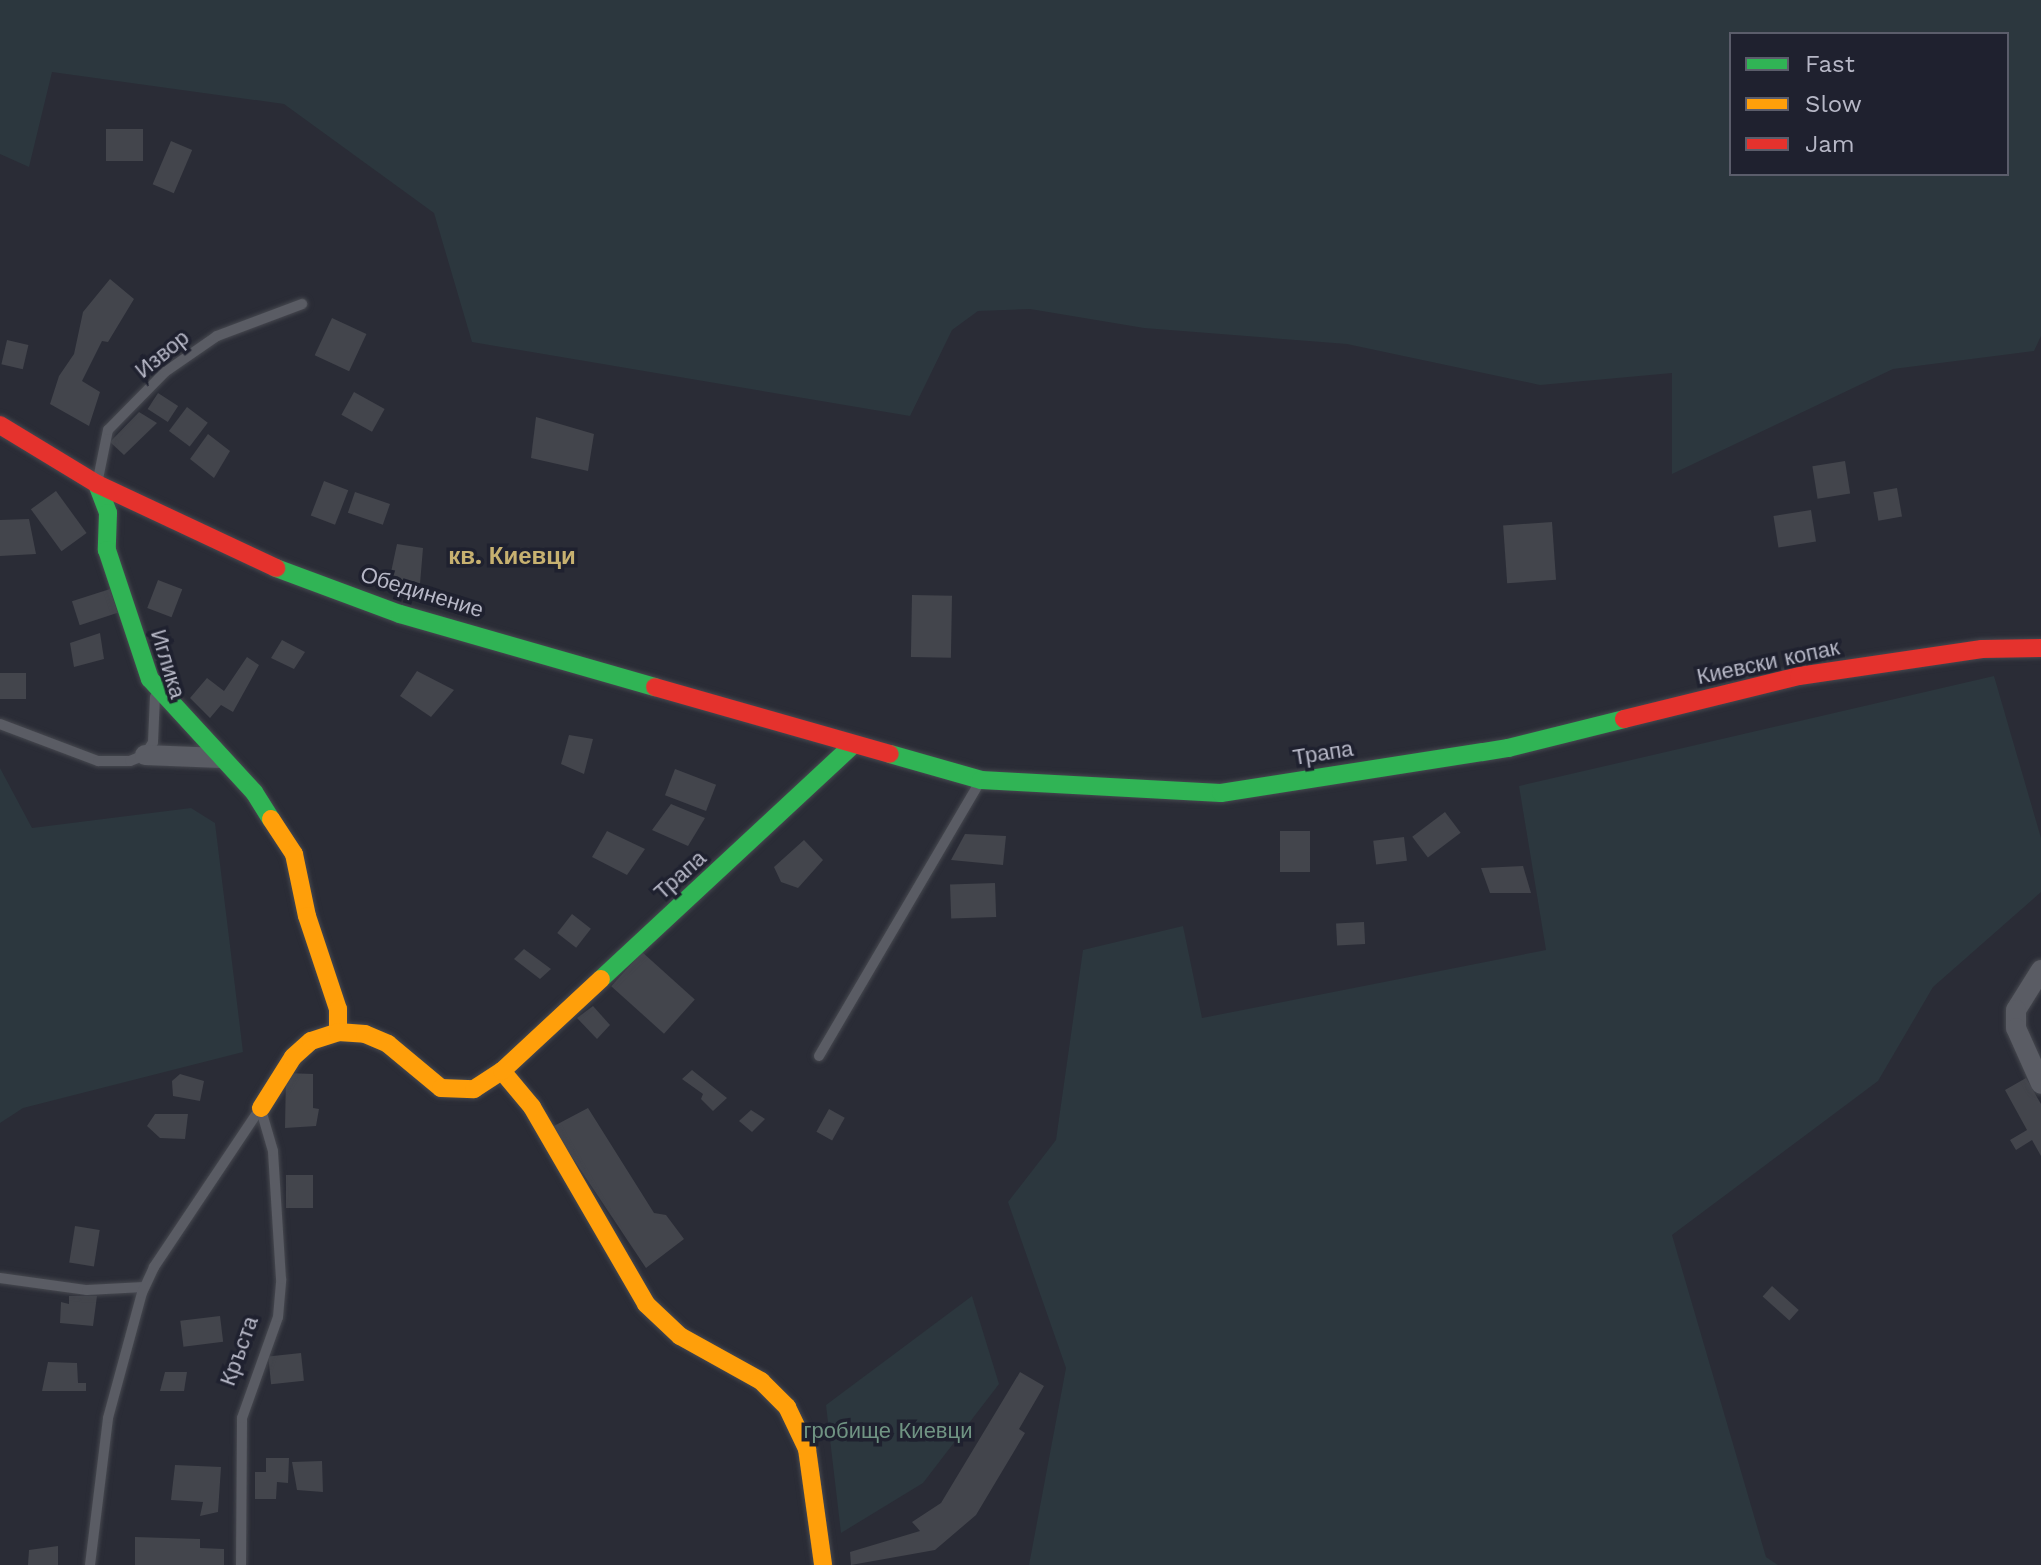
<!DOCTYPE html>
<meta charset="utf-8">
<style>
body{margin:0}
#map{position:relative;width:2041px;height:1565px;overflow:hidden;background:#2a2c36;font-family:"Work Sans",sans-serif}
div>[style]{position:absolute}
.green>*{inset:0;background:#2c373e}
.building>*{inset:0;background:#43454c;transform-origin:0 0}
.roads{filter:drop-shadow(0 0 2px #46484f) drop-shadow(0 0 2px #46484f)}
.lane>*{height:10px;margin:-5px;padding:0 5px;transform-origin:5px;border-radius:5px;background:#5a5c64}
.street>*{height:20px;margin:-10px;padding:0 10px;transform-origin:10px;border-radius:10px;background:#5a5c64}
.fast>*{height:18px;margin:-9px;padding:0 9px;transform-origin:9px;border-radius:9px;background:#30b455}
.slow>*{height:18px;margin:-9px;padding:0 9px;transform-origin:9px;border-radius:9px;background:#ff9f0a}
.jam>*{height:18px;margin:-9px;padding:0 9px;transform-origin:9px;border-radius:9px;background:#e5322d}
span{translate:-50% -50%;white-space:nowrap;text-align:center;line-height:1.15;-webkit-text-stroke:7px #1f212f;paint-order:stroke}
.street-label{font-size:22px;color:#b6b7c6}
.park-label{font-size:22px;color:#709483}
.neighbourhood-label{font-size:24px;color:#c7b170;font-weight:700}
.legend{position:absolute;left:1729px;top:32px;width:280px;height:144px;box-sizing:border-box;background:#1f212f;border:2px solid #5b5d6b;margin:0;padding:10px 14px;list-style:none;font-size:24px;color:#b6b7c6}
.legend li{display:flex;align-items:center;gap:16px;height:40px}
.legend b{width:40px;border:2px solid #5b5d6b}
</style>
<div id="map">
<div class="green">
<i style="clip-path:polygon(evenodd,0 0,2041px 0,2041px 336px,2034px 351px,1893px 369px,1672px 474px,1672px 373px,1540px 385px,1347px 344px,1144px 328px,1030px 309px,978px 311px,952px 330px,910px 416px,472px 342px,434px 213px,284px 104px,52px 72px,29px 167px,0 154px,0 0,1731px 34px,2007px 34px,2007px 174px,1731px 174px,1731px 34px)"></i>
<i style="clip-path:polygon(1994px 676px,2041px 838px,2041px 892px,1933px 987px,1878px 1081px,1672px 1235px,1766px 1557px,1778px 1565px,1029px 1565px,1066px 1368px,1008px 1202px,1056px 1140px,1083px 950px,1183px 926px,1202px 1018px,1546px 950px,1519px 786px)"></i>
<i style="clip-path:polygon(0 768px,32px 828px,191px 808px,215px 823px,243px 1052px,23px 1108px,0 1123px)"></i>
<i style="clip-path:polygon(972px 1296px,999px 1384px,923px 1483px,841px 1533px,826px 1405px)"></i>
</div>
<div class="building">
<i style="left:106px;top:129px;width:37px;height:32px"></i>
<i style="left:171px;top:141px;width:23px;height:47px;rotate:23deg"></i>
<i style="clip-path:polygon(110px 279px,134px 299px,108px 342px,102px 341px,82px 381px,100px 392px,89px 426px,50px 404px,59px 376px,74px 354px,83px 312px)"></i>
<i style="left:332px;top:318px;width:38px;height:41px;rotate:25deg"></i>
<i style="left:7px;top:340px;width:22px;height:25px;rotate:13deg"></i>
<i style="left:354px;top:392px;width:35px;height:26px;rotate:29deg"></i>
<i style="left:158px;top:393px;width:24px;height:19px;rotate:33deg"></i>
<i style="left:187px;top:407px;width:26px;height:30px;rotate:37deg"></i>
<i style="clip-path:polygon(139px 412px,157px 423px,124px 455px,110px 442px)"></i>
<i style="clip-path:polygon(536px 417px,594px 434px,588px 471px,531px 458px)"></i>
<i style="clip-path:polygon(208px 434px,230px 451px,214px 478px,190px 459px)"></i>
<i style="left:1845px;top:461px;width:33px;height:33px;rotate:81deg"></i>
<i style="left:324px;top:481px;width:26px;height:37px;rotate:21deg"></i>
<i style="left:1897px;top:488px;width:29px;height:24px;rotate:80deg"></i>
<i style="left:56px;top:491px;width:52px;height:31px;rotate:54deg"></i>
<i style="left:355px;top:492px;width:37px;height:22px;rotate:19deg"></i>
<i style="left:1811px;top:510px;width:32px;height:38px;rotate:81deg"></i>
<i style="clip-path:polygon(29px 519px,36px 554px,0 556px,0 520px)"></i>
<i style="left:1552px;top:522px;width:58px;height:49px;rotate:86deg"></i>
<i style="clip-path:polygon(397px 544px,423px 548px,420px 584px,390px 577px)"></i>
<i style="left:158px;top:580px;width:26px;height:30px;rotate:21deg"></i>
<i style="left:110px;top:589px;width:25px;height:40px;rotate:72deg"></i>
<i style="left:912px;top:595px;width:40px;height:62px;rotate:1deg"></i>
<i style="clip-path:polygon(100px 633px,104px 659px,74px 667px,70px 643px)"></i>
<i style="clip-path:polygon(282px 640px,305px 652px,294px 669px,271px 658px)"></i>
<i style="clip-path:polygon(247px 657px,259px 665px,233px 712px,221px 705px,210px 718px,190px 698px,207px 678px,224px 691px)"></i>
<i style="clip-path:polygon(417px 671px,454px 690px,431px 717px,400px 696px)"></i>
<i style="left:26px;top:673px;width:26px;height:26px;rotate:90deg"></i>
<i style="clip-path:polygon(569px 735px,593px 739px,584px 774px,561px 764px)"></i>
<i style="left:675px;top:769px;width:44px;height:28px;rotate:21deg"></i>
<i style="clip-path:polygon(671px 804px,705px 818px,688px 846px,652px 830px)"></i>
<i style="left:1445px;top:812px;width:26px;height:41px;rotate:53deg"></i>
<i style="clip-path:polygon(607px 831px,645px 849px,627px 875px,592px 857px)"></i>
<i style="left:1310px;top:831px;width:41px;height:30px;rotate:90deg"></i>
<i style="clip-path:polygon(965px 834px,1006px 836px,1003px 865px,951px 860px)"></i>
<i style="left:1404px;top:837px;width:24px;height:31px;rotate:83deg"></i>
<i style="clip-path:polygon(804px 840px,823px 860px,798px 888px,781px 882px,774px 867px)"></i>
<i style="clip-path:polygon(1523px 866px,1531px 893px,1490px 893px,1481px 868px)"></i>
<i style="left:995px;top:883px;width:34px;height:45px;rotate:88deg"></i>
<i style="left:572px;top:914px;width:24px;height:24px;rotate:38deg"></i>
<i style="left:1364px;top:922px;width:22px;height:28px;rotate:87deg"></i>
<i style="clip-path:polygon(524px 949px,551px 969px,540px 979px,514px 959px)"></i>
<i style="left:642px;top:952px;width:71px;height:46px;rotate:42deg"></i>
<i style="clip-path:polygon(593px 1006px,610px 1025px,597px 1039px,577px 1018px)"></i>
<i style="clip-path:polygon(692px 1070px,727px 1098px,713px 1111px,701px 1099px,703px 1094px,682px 1079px)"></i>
<i style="clip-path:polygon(286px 1073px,313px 1074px,313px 1108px,319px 1109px,316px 1126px,285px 1128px)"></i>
<i style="clip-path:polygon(180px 1074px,204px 1081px,200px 1101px,173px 1096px,172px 1081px)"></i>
<i style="clip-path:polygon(2026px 1078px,2041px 1104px,2041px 1156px,2032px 1140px,2016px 1150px,2010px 1140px,2027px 1130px,2005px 1090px)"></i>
<i style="clip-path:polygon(588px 1108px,654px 1213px,666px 1215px,684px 1239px,646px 1268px,552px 1127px)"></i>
<i style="left:829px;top:1109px;width:18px;height:26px;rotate:29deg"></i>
<i style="clip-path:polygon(751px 1110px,765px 1119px,752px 1132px,739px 1121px)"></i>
<i style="clip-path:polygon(155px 1114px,188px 1114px,185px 1139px,160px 1138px,147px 1126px)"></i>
<i style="left:286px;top:1175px;width:27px;height:33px"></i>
<i style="left:75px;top:1226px;width:25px;height:37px;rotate:9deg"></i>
<i style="left:1772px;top:1286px;width:36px;height:14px;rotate:42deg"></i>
<i style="clip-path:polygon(69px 1296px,97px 1296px,93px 1326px,60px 1323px,61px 1302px,69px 1304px)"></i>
<i style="left:220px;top:1316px;width:26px;height:40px;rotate:83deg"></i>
<i style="left:301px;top:1353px;width:28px;height:33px;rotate:84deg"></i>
<i style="clip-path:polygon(48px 1362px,77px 1363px,78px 1383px,86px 1383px,86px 1391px,42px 1391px)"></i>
<i style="clip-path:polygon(165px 1372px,187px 1372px,184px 1391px,160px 1391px)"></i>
<i style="clip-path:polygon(1020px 1372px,1044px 1386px,1019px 1429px,1025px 1433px,976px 1515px,935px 1550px,851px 1565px,850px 1552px,920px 1531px,912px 1522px,941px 1503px)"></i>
<i style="clip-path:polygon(266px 1458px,289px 1458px,288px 1483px,277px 1482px,276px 1499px,255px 1499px,255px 1472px,266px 1472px)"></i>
<i style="clip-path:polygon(322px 1461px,323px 1492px,297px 1490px,292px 1462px)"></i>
<i style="clip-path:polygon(175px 1465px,221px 1467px,218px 1512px,200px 1516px,203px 1502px,171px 1500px)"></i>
<i style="clip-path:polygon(135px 1537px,200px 1539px,200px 1548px,224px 1549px,224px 1565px,135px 1565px)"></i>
<i style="clip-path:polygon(58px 1546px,58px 1565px,28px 1565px,29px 1550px)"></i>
</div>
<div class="roads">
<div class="lane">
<i style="left:98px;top:479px;width:50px;rotate:-78.5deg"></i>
<i style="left:108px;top:430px;width:81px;rotate:-45.5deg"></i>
<i style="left:165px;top:372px;width:63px;rotate:-34.7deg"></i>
<i style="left:217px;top:336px;width:91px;rotate:-20.6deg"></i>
<i style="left:0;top:724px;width:105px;rotate:20.7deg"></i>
<i style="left:98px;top:761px;width:32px"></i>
<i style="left:130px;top:761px;width:16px;rotate:-22deg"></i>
<i style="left:145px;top:755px;width:15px;rotate:-58deg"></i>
<i style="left:153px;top:742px;width:45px;rotate:-87.5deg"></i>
<i style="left:819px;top:1056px;width:318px;rotate:-59.6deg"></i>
<i style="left:0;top:1278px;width:88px;rotate:7.9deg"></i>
<i style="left:87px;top:1290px;width:57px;rotate:-3deg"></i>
<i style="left:90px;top:1565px;width:148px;rotate:-83deg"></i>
<i style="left:108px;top:1418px;width:130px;rotate:-74.8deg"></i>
<i style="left:142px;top:1293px;width:29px;rotate:-65deg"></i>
<i style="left:154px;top:1267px;width:189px;rotate:-56.2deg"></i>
<i style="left:241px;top:1565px;width:147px;rotate:-89.6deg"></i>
<i style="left:242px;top:1418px;width:107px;rotate:-70.4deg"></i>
<i style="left:278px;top:1317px;width:38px;rotate:-85deg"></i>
<i style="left:281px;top:1279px;width:128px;rotate:-93.6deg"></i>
<i style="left:273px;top:1151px;width:43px;rotate:-106.3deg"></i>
</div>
<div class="street">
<i style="left:145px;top:755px;width:76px;rotate:2.3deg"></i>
<i style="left:2041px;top:970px;width:47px;rotate:122deg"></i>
<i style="left:2016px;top:1010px;width:18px;rotate:90deg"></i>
<i style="left:2016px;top:1028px;width:61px;rotate:65.9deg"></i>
</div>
<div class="fast">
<i style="left:97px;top:484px;width:31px;rotate:69deg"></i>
<i style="left:108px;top:513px;width:37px;rotate:92deg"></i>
<i style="left:107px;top:550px;width:136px;rotate:71.6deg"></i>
<i style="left:150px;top:679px;width:154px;rotate:47.4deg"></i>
<i style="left:254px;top:792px;width:32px;rotate:58deg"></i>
<i style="left:276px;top:568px;width:132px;rotate:20.4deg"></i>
<i style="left:400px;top:614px;width:265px;rotate:16deg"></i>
<i style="left:890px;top:754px;width:95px;rotate:15.9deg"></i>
<i style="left:981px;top:780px;width:240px;rotate:3.1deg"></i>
<i style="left:1221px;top:793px;width:291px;rotate:-8.9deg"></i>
<i style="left:1508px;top:748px;width:120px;rotate:-14deg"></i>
<i style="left:601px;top:979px;width:344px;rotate:-42.9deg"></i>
</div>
<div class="slow">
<i style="left:271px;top:819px;width:42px;rotate:56.7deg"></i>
<i style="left:294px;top:854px;width:63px;rotate:78.2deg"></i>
<i style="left:307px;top:916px;width:98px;rotate:71.6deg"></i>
<i style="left:338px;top:1009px;width:23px;rotate:90deg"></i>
<i style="left:502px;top:1071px;width:47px;rotate:50.2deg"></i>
<i style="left:532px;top:1107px;width:228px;rotate:59.9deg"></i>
<i style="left:646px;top:1304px;width:47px;rotate:43.3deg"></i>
<i style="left:680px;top:1336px;width:93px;rotate:29.1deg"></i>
<i style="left:761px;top:1381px;width:37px;rotate:45deg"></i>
<i style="left:787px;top:1407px;width:47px;rotate:64.5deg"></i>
<i style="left:807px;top:1449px;width:117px;rotate:82.1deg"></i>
<i style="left:261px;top:1108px;width:60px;rotate:-57.9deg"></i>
<i style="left:293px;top:1057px;width:24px;rotate:-42deg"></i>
<i style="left:311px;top:1041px;width:28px;rotate:-18deg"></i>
<i style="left:338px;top:1032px;width:27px;rotate:4deg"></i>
<i style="left:365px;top:1034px;width:25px;rotate:23deg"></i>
<i style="left:388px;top:1044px;width:69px;rotate:39.7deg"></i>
<i style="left:441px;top:1088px;width:33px;rotate:2deg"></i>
<i style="left:474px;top:1089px;width:33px;rotate:-33deg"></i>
<i style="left:502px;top:1071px;width:135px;rotate:-42.9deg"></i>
</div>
<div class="jam">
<i style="left:0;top:425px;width:114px;rotate:31.3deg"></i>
<i style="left:97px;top:484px;width:198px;rotate:25.1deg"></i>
<i style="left:655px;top:687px;width:244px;rotate:15.9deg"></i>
<i style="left:1624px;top:719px;width:180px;rotate:-13.8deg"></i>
<i style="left:1799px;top:676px;width:185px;rotate:-8.4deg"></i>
<i style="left:1982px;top:649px;width:59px;rotate:-1deg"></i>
</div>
</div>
<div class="street-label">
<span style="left:162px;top:354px;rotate:-39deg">Извор</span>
<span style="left:422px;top:592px;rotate:17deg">Обединение</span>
<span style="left:1768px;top:662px;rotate:-12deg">Киевски копак</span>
<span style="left:168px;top:664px;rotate:73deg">Иглика</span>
<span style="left:1323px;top:753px;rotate:-9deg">Трапа</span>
<span style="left:680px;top:875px;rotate:-42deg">Трапа</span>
<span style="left:239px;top:1351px;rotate:-70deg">Кръста</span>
</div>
<div class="park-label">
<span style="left:888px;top:1431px">гробище Киевци</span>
</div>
<div class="neighbourhood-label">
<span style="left:512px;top:557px">кв. Киевци</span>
</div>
<ul class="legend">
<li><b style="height:10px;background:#30b455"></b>Fast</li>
<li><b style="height:10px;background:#ff9f0a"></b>Slow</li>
<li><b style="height:10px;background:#e5322d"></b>Jam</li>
</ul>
</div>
